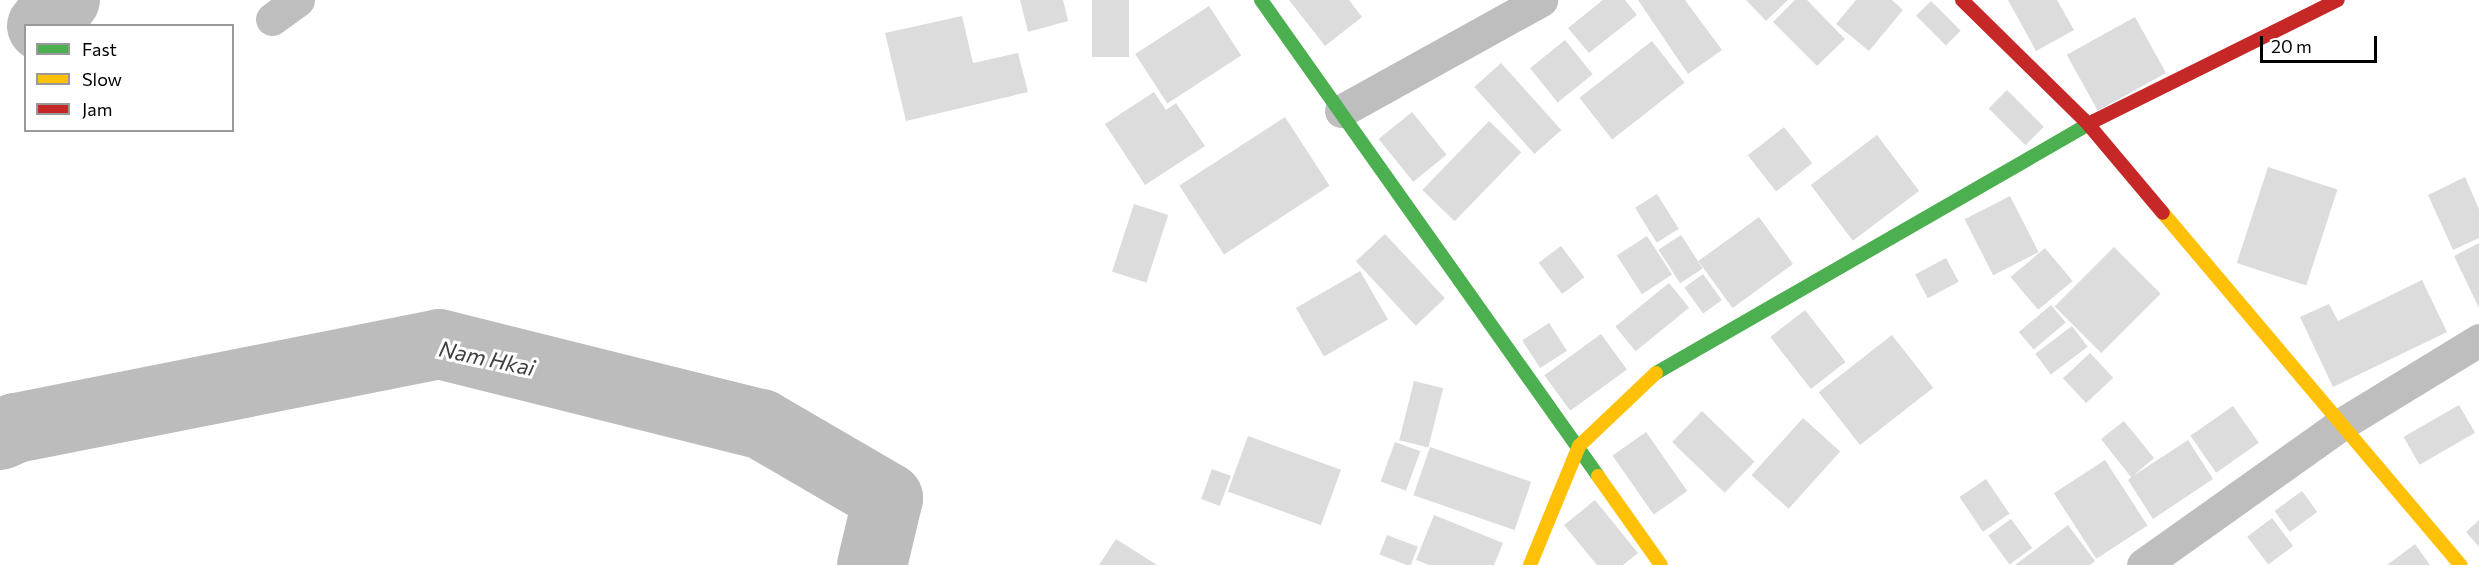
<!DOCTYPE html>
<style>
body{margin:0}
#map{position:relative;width:2479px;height:565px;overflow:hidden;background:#fff;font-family:Commissioner,sans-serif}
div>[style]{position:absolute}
.river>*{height:70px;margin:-35px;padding:0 35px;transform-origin:35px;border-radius:35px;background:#bcbcbc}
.building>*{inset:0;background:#dcdcdc;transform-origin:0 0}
.street>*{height:33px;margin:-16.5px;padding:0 16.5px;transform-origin:16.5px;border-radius:16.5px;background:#bebebe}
.fast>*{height:14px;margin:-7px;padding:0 7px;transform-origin:7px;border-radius:7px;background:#4caf50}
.slow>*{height:14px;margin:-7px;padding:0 7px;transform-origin:7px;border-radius:7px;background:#ffc107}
.jam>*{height:14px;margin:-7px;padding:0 7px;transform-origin:7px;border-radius:7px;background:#c62828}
span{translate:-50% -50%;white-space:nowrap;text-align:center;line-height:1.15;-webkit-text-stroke:6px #fff;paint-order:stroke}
.water-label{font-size:22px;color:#404040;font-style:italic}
.legend{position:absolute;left:24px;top:24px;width:210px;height:108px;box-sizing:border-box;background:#fff;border:2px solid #999;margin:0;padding:8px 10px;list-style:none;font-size:18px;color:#000}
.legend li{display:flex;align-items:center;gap:12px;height:30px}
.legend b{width:30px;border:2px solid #999}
.scale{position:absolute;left:2260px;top:36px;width:117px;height:27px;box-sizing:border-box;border:3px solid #000;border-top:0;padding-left:8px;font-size:18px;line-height:21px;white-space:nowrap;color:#000;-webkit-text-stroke:4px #fff;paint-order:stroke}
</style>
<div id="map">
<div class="river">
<i style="left:42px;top:26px;width:35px;rotate:-49deg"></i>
<i style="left:0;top:435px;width:17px;rotate:-24deg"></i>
<i style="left:16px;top:428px;width:431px;rotate:-11.2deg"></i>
<i style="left:439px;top:344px;width:332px;rotate:14deg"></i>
<i style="left:761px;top:424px;width:147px;rotate:30.2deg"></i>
<i style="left:888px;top:498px;width:69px;rotate:103.4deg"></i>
</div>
<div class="building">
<i style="clip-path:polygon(1020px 0,1063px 0,1068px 21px,1028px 32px)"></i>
<i style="left:1092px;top:0;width:37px;height:57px"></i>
<i style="clip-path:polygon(1289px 0,1349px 0,1362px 17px,1325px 46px)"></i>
<i style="clip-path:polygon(1603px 0,1625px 0,1637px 15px,1589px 53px,1568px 28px)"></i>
<i style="clip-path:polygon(1638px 0,1685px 0,1722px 50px,1688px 74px)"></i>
<i style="clip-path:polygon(1746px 0,1788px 0,1766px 21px)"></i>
<i style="clip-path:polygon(1795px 0,1807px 0,1845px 39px,1817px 66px,1773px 22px)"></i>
<i style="clip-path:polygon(1856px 0,1892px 0,1903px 10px,1869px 51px,1836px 24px)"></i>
<i style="clip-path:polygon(2008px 0,2057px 0,2074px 30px,2036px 51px)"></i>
<i style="left:1931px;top:1px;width:42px;height:21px;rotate:45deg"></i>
<i style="left:1209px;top:6px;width:59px;height:88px;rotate:57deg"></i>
<i style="clip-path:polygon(962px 16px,973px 63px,1018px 53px,1028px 92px,906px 121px,885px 33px)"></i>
<i style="left:2135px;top:17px;width:64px;height:78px;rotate:61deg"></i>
<i style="left:1565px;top:40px;width:44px;height:45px;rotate:51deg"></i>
<i style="left:1652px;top:41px;width:53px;height:92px;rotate:52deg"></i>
<i style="left:1501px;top:63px;width:90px;height:36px;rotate:48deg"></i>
<i style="left:2007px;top:90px;width:52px;height:26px;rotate:45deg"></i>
<i style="clip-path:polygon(1154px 92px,1166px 110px,1176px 103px,1205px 146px,1145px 185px,1105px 124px)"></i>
<i style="left:1412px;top:112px;width:55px;height:43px;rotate:51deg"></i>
<i style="left:1285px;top:117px;width:82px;height:126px;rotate:57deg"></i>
<i style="left:1489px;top:121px;width:45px;height:96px;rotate:44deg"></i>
<i style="left:1784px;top:127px;width:46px;height:46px;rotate:52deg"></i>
<i style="left:1877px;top:135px;width:70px;height:83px;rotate:53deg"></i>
<i style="left:2268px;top:167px;width:73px;height:101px;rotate:18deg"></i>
<i style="clip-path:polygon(2465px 177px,2479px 209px,2479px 238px,2453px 250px,2428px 195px)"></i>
<i style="left:1657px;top:194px;width:41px;height:26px;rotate:58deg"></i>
<i style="left:2010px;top:196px;width:63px;height:51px;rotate:63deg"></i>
<i style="left:1134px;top:204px;width:36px;height:71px;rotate:18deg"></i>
<i style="left:1759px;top:217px;width:58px;height:75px;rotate:54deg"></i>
<i style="left:1385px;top:234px;width:88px;height:40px;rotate:47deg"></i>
<i style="left:1681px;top:235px;width:40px;height:27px;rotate:57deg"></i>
<i style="left:1647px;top:236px;width:46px;height:36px;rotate:57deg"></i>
<i style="clip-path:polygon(2479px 243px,2479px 308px,2454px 256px)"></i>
<i style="left:1561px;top:246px;width:39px;height:28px;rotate:53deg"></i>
<i style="left:2114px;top:247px;width:66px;height:84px;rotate:45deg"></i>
<i style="left:2045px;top:248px;width:43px;height:45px;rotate:50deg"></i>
<i style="left:1946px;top:258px;width:27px;height:35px;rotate:62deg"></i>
<i style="left:1360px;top:271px;width:56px;height:74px;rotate:60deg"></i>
<i style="left:1703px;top:274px;width:32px;height:23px;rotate:54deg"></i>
<i style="clip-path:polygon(2422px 280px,2447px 332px,2333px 387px,2300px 317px,2329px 304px,2338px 321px)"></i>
<i style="left:1669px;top:283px;width:32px;height:69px;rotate:51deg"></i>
<i style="left:2051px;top:305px;width:23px;height:42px;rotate:50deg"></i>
<i style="left:1805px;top:310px;width:66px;height:44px;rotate:52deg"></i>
<i style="left:1549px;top:323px;width:33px;height:32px;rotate:57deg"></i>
<i style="left:2072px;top:326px;width:26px;height:46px;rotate:53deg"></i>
<i style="left:1601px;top:334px;width:44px;height:70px;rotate:54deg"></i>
<i style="left:1892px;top:335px;width:67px;height:93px;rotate:52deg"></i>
<i style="left:2090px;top:353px;width:34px;height:37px;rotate:47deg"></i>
<i style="left:1414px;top:381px;width:30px;height:61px;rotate:14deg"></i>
<i style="left:2459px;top:405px;width:32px;height:64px;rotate:60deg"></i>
<i style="left:2233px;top:406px;width:45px;height:52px;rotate:55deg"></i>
<i style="left:1702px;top:411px;width:73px;height:43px;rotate:44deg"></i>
<i style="left:1803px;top:418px;width:50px;height:77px;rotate:42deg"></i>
<i style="clip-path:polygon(2124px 421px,2154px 458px,2133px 476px,2188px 440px,2213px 479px,2153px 519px,2128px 480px,2131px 477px,2101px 439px)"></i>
<i style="left:1646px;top:432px;width:72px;height:41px;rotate:55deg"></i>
<i style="left:1248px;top:436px;width:99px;height:59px;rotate:20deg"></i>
<i style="left:1395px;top:442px;width:27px;height:42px;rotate:20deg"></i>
<i style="left:1430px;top:447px;width:107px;height:51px;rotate:19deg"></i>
<i style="left:2105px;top:460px;width:78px;height:61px;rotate:57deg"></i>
<i style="left:1212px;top:469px;width:20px;height:32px;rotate:20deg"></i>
<i style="left:1986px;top:479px;width:42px;height:32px;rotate:56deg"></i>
<i style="left:2302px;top:491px;width:26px;height:34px;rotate:54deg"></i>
<i style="clip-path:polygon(1595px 500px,1638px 553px,1623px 565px,1597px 565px,1564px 525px)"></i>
<i style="clip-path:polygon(1434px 515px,1503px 543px,1494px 565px,1429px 565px,1416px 560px)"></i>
<i style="left:2272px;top:518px;width:35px;height:31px;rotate:53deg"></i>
<i style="left:2011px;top:519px;width:36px;height:28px;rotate:54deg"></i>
<i style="clip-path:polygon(2479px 520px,2479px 547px,2466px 532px)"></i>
<i style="clip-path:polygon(2068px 525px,2095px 561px,2090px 565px,2015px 565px)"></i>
<i style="left:1387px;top:535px;width:33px;height:21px;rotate:21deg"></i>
<i style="clip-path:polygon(1116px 539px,1157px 565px,1099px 565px)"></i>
<i style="clip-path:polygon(2415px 544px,2430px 565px,2387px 565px)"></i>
</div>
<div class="street">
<i style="left:272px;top:19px;width:32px;rotate:-36deg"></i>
<i style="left:1341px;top:111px;width:229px;rotate:-29deg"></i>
<i style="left:2143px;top:565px;width:242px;rotate:-35.4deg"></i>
<i style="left:2340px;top:425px;width:163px;rotate:-31.4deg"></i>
</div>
<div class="fast">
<i style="left:1261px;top:0;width:583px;rotate:54.7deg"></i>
<i style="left:1656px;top:373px;width:505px;rotate:-29.91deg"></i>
</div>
<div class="slow">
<i style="left:2163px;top:213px;width:461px;rotate:49.8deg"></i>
<i style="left:1598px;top:476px;width:109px;rotate:54.7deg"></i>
<i style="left:1530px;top:565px;width:129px;rotate:-67.6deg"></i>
<i style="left:1579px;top:446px;width:106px;rotate:-43.5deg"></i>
</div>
<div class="jam">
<i style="left:1962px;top:0;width:177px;rotate:44.5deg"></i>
<i style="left:2088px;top:124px;width:116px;rotate:49.9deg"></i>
<i style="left:2094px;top:121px;width:272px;rotate:-26.4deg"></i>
</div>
<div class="water-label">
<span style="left:487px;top:358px;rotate:12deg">Nam Hkai</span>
</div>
<ul class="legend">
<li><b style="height:8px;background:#4caf50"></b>Fast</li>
<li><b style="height:8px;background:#ffc107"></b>Slow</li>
<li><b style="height:8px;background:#c62828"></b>Jam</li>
</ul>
<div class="scale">20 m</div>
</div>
